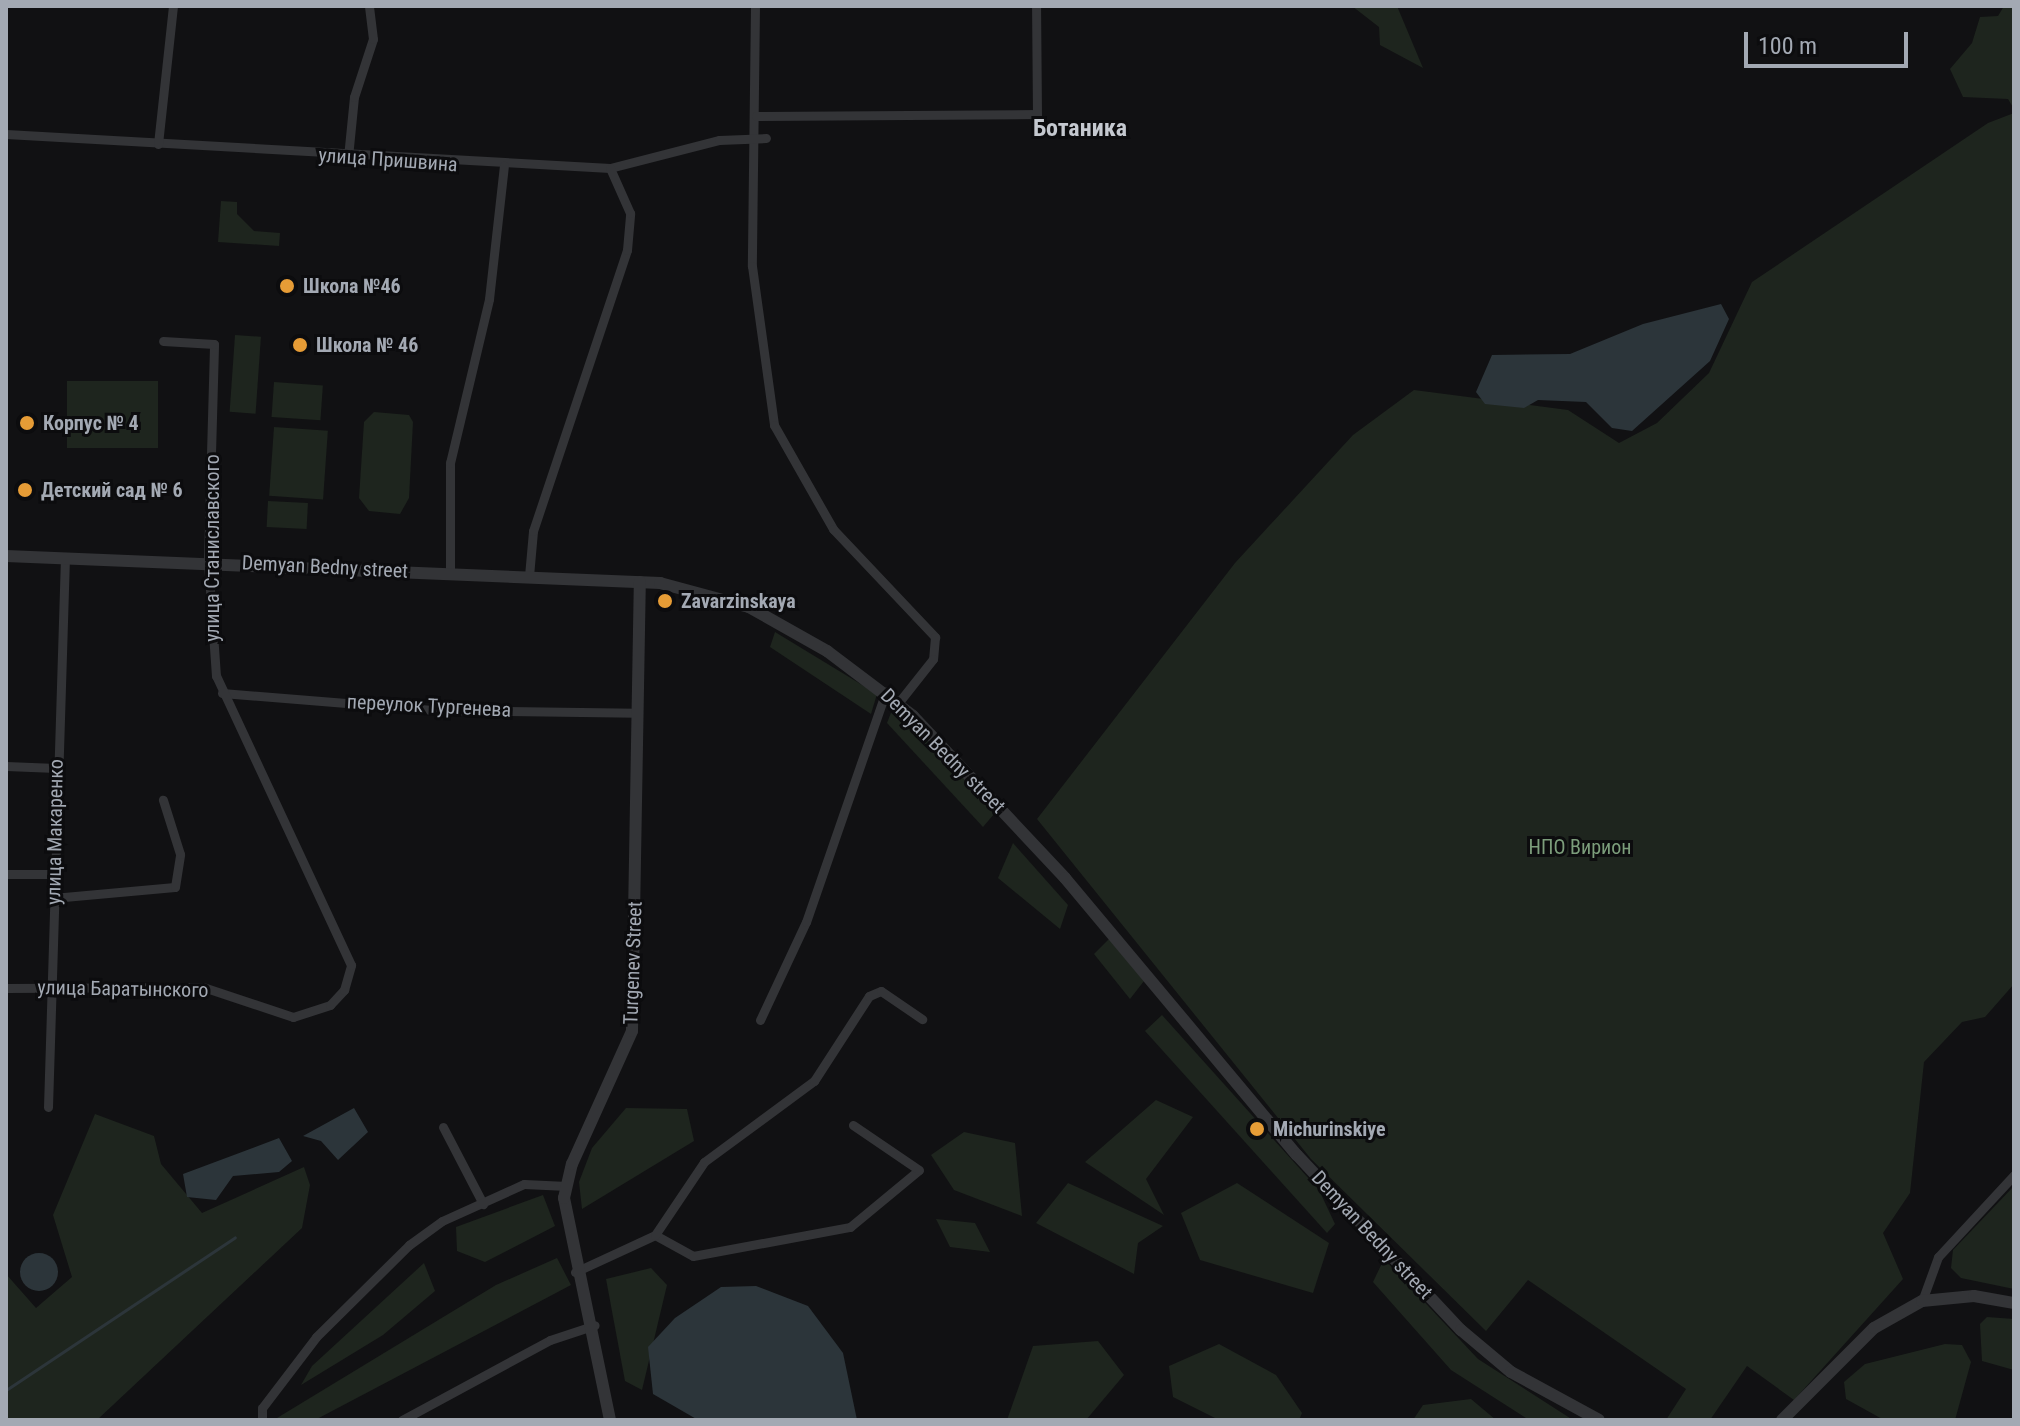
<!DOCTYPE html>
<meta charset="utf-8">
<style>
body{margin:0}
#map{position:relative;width:2020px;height:1426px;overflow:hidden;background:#111113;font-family:"Roboto Condensed",sans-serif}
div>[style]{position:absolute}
.green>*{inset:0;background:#1e251e;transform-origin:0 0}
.water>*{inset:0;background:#2c353a}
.round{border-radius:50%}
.stream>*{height:3px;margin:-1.5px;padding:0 1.5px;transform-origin:1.5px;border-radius:1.5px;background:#2c353a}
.minor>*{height:9px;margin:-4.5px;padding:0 4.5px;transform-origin:4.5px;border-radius:4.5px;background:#333437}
.tertiary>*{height:12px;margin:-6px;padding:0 6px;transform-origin:6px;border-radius:6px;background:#333437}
.dots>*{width:22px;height:22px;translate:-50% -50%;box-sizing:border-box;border:4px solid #0c0c0e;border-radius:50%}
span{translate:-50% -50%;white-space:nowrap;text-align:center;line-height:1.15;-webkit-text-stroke:6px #0c0c0e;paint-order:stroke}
.street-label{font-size:20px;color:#a3a9b3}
.poi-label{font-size:20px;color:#a3a9b3;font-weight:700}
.left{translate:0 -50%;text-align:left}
.park-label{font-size:20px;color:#7c9d7b}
.quarter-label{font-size:24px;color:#c4c8cf;font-weight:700}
.frame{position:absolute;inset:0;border:8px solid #a3a9b3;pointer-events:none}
.scale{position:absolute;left:1744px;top:32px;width:164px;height:36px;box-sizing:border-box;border:4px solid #a3a9b3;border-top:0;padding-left:10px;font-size:24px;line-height:28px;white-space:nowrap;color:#a3a9b3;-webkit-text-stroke:6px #0c0c0e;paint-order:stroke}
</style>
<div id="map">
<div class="green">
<i style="clip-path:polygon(1352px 6px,1397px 6px,1423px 68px,1380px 45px,1379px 27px)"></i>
<i style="clip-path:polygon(2004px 6px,2014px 6px,2014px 109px,2008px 99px,1963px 97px,1950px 69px,1972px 43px,1980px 17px,1998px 16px)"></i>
<i style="clip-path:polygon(2014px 113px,2014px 984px,1985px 1017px,1962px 1022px,1924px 1062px,1910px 1193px,1883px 1233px,1903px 1279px,1794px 1400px,1747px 1366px,1710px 1420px,1666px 1420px,1686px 1389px,1528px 1280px,1486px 1331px,1311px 1159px,1037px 819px,1235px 563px,1353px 435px,1414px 390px,1568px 410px,1619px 443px,1657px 423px,1709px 373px,1752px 282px,1988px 123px)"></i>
<i style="clip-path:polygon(221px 201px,237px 202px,237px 214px,254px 231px,280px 233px,279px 246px,218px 242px)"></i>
<i style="left:235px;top:335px;width:26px;height:77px;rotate:4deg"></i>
<i style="left:67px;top:381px;width:91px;height:67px"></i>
<i style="left:274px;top:382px;width:49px;height:35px;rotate:4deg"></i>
<i style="clip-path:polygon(374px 412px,409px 415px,413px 422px,409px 498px,400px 514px,369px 511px,359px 498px,364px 422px)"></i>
<i style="left:274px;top:427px;width:54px;height:69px;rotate:4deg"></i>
<i style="left:268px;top:501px;width:40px;height:26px;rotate:3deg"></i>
<i style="clip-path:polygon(775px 632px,877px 694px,871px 714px,770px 647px)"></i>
<i style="clip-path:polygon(894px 705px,973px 784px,994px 814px,983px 827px,887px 723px)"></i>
<i style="clip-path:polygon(1013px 843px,1068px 905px,1060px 929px,998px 878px)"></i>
<i style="clip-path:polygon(1109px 939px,1144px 981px,1130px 999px,1094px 954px)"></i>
<i style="clip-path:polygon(1162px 1015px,1319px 1190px,1335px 1224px,1327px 1233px,1145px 1031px)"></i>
<i style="clip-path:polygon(1156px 1100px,1193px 1117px,1146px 1179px,1164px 1215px,1085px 1162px)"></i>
<i style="clip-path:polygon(626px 1108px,687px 1109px,694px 1141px,582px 1209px,579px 1182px,592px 1148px)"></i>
<i style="clip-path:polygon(95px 1114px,154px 1136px,161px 1164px,202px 1213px,304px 1167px,310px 1185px,302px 1228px,97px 1420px,6px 1420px,6px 1274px,36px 1308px,72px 1277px,53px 1215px)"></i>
<i style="clip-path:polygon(964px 1132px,1015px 1143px,1022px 1216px,954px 1190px,931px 1155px)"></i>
<i style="clip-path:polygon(1068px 1183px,1163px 1226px,1138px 1243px,1134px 1274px,1036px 1223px)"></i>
<i style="clip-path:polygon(1237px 1183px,1329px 1243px,1313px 1293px,1200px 1260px,1181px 1213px)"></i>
<i style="clip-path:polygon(2014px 1186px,2014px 1289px,1961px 1278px,1951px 1268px,1953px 1250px)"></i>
<i style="clip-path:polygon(543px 1195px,555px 1226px,485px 1262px,457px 1251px,456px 1227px)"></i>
<i style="clip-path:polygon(936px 1219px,975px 1223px,990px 1252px,950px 1247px)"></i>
<i style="clip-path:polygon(557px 1258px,571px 1285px,315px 1420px,277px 1418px,496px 1285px)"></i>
<i style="clip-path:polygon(1384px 1259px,1478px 1359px,1573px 1420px,1529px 1420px,1451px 1370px,1373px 1282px)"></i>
<i style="clip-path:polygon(424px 1263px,435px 1291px,383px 1335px,301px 1385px,312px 1366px)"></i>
<i style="clip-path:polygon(651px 1268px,667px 1285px,642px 1390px,625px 1381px,606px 1279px)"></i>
<i style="clip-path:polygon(1987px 1317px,2014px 1319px,2014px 1370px,1982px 1361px,1980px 1324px)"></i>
<i style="clip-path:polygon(1098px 1341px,1124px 1375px,1086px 1420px,1007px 1420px,1033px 1346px)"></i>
<i style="clip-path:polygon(1219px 1344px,1276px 1375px,1302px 1413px,1299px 1420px,1219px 1420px,1173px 1397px,1169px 1366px)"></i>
<i style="clip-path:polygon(1945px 1344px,1962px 1345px,1971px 1362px,1955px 1420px,1884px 1420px,1846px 1399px,1844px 1382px,1865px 1364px)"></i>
<i style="clip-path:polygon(1471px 1399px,1496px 1420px,1413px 1420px,1423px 1405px)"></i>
</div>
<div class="water">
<i style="clip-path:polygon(1721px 304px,1729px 319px,1710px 361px,1632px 431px,1612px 428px,1586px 402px,1538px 400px,1524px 408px,1485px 404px,1476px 392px,1492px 355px,1570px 354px,1643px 324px)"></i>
<i style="clip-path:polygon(354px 1108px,368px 1132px,338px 1160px,321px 1141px,303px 1136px)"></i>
<i style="clip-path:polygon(279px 1138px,292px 1161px,279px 1172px,233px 1176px,216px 1200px,187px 1197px,183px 1174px)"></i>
<i class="round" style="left:20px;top:1253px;width:38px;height:38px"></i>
<i style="clip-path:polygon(756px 1286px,808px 1306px,843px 1353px,857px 1420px,698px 1420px,653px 1394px,648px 1347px,675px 1318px,721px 1287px)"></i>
</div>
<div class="stream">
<i style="left:6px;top:1390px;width:275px;rotate:-33.7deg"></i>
</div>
<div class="minor">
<i style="left:755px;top:6px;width:260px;rotate:90.7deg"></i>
<i style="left:752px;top:266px;width:161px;rotate:82.1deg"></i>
<i style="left:774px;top:425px;width:120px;rotate:60.4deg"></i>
<i style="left:833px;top:529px;width:149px;rotate:46.6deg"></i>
<i style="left:935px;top:637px;width:22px;rotate:95deg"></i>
<i style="left:933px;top:659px;width:55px;rotate:128.3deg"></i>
<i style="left:756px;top:116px;width:281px;rotate:-0.4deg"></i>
<i style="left:1037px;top:114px;width:108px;rotate:-90.5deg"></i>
<i style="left:6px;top:134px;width:605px;rotate:3.22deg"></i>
<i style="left:610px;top:168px;width:113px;rotate:-14.4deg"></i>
<i style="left:719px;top:140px;width:47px;rotate:-2.4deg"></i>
<i style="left:158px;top:144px;width:139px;rotate:-83.8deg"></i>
<i style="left:348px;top:157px;width:60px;rotate:-84.3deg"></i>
<i style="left:354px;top:97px;width:61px;rotate:-71.9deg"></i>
<i style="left:373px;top:39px;width:33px;rotate:-97deg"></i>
<i style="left:450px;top:574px;width:111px;rotate:-90deg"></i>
<i style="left:450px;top:463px;width:169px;rotate:-76.6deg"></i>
<i style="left:489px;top:299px;width:134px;rotate:-83.6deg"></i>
<i style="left:529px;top:576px;width:45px;rotate:-84.9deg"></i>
<i style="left:533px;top:531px;width:296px;rotate:-71.5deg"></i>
<i style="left:627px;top:250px;width:37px;rotate:-85deg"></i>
<i style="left:630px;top:213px;width:49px;rotate:-114deg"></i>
<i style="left:222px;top:693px;width:211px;rotate:4.6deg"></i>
<i style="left:432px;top:710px;width:204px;rotate:0.8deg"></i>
<i style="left:6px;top:766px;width:50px;rotate:2.3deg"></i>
<i style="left:6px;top:874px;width:46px"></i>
<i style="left:53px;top:898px;width:122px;rotate:-5.2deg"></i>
<i style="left:175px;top:887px;width:33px;rotate:-81deg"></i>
<i style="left:180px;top:854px;width:57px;rotate:-107.5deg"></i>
<i style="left:6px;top:988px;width:197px;rotate:-0.3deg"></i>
<i style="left:203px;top:987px;width:95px;rotate:18.4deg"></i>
<i style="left:293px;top:1017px;width:39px;rotate:-18deg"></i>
<i style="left:330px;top:1005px;width:21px;rotate:-47deg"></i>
<i style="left:344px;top:990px;width:26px;rotate:-74deg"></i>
<i style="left:351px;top:965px;width:319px;rotate:-115deg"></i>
<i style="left:216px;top:676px;width:115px;rotate:-94deg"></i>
<i style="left:208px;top:561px;width:217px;rotate:-88.4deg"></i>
<i style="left:214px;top:344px;width:51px;rotate:-176.6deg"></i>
<i style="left:760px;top:1020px;width:108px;rotate:-64.9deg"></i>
<i style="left:806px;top:922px;width:244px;rotate:-70.9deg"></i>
<i style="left:48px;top:1107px;width:550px;rotate:-88.23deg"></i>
<i style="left:443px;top:1127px;width:87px;rotate:62.5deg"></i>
<i style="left:655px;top:1235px;width:43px;rotate:28.9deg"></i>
<i style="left:693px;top:1256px;width:160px;rotate:-10.5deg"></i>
<i style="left:850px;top:1227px;width:89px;rotate:-39.6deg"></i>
<i style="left:919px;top:1170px;width:80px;rotate:-145.7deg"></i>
<i style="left:575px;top:1272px;width:88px;rotate:-24.8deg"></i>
<i style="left:655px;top:1235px;width:88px;rotate:-56.1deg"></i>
<i style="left:704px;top:1162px;width:137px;rotate:-36.4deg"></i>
<i style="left:814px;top:1081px;width:101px;rotate:-57.1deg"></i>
<i style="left:869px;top:996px;width:13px;rotate:-23deg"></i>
<i style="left:881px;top:991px;width:50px;rotate:34.3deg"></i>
<i style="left:1922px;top:1301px;width:47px;rotate:-70deg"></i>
<i style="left:1938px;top:1257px;width:112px;rotate:-47.2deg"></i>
<i style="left:262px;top:1420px;width:12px;rotate:-90deg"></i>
<i style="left:262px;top:1408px;width:89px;rotate:-52.7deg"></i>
<i style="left:316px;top:1337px;width:131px;rotate:-44.7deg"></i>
<i style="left:409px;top:1245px;width:41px;rotate:-36deg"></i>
<i style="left:442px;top:1221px;width:90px;rotate:-24.3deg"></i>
<i style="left:524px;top:1184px;width:43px;rotate:2.7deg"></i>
<i style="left:402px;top:1420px;width:168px;rotate:-28.4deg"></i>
<i style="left:550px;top:1340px;width:47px;rotate:-18.4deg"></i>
</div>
<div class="tertiary">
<i style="left:6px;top:556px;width:655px;rotate:2.36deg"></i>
<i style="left:660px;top:583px;width:92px;rotate:15.1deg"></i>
<i style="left:749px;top:607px;width:90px;rotate:29.4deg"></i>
<i style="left:827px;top:651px;width:108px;rotate:37.1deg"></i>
<i style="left:913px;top:716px;width:222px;rotate:46.8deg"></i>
<i style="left:1065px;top:878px;width:361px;rotate:50.1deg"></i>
<i style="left:1297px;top:1155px;width:240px;rotate:46.9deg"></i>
<i style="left:1461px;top:1330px;width:65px;rotate:40deg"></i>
<i style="left:1511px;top:1372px;width:100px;rotate:28.6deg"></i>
<i style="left:610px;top:1420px;width:227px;rotate:-101.7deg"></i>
<i style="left:564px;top:1198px;width:35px;rotate:-77deg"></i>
<i style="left:572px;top:1164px;width:146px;rotate:-65.7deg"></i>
<i style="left:632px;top:1031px;width:449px;rotate:-89deg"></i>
<i style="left:1782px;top:1420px;width:130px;rotate:-45deg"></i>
<i style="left:1874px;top:1328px;width:55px;rotate:-29.4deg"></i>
<i style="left:1922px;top:1301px;width:52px;rotate:-5.5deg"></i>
<i style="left:1974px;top:1296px;width:41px;rotate:9.9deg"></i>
</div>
<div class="dots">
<i style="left:287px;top:286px;background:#e69c36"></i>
<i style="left:300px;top:345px;background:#e69c36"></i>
<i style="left:27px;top:423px;background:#e69c36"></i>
<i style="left:25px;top:490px;background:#e69c36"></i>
<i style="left:665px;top:601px;background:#e69c36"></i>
<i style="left:1257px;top:1129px;background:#e69c36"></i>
</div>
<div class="street-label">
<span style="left:388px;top:160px;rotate:4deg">улица Пришвина</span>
<span style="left:212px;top:548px;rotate:-90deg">улица Станиславского</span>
<span style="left:325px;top:567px;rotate:3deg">Demyan Bedny street</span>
<span style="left:429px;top:706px;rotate:3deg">переулок Тургенева</span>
<span style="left:943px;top:751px;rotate:45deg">Demyan Bedny street</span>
<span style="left:55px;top:832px;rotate:-89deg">улица Макаренко</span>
<span style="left:633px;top:963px;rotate:-88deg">Turgenev Street</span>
<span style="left:123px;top:989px;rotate:1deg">улица Баратынского</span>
<span style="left:1372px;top:1235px;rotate:47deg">Demyan Bedny street</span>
</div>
<div class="poi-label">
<span class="left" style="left:303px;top:286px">Школа №46</span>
<span class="left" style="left:316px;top:345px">Школа № 46</span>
<span class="left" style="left:43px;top:423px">Корпус № 4</span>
<span class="left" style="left:41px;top:490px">Детский сад № 6</span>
<span class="left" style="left:681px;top:601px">Zavarzinskaya</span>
<span class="left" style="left:1273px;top:1129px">Michurinskiye</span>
</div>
<div class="park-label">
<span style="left:1580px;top:847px">НПО Вирион</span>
</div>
<div class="quarter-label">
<span style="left:1080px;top:129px">Ботаника</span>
</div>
<div class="frame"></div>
<div class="scale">100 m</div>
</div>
